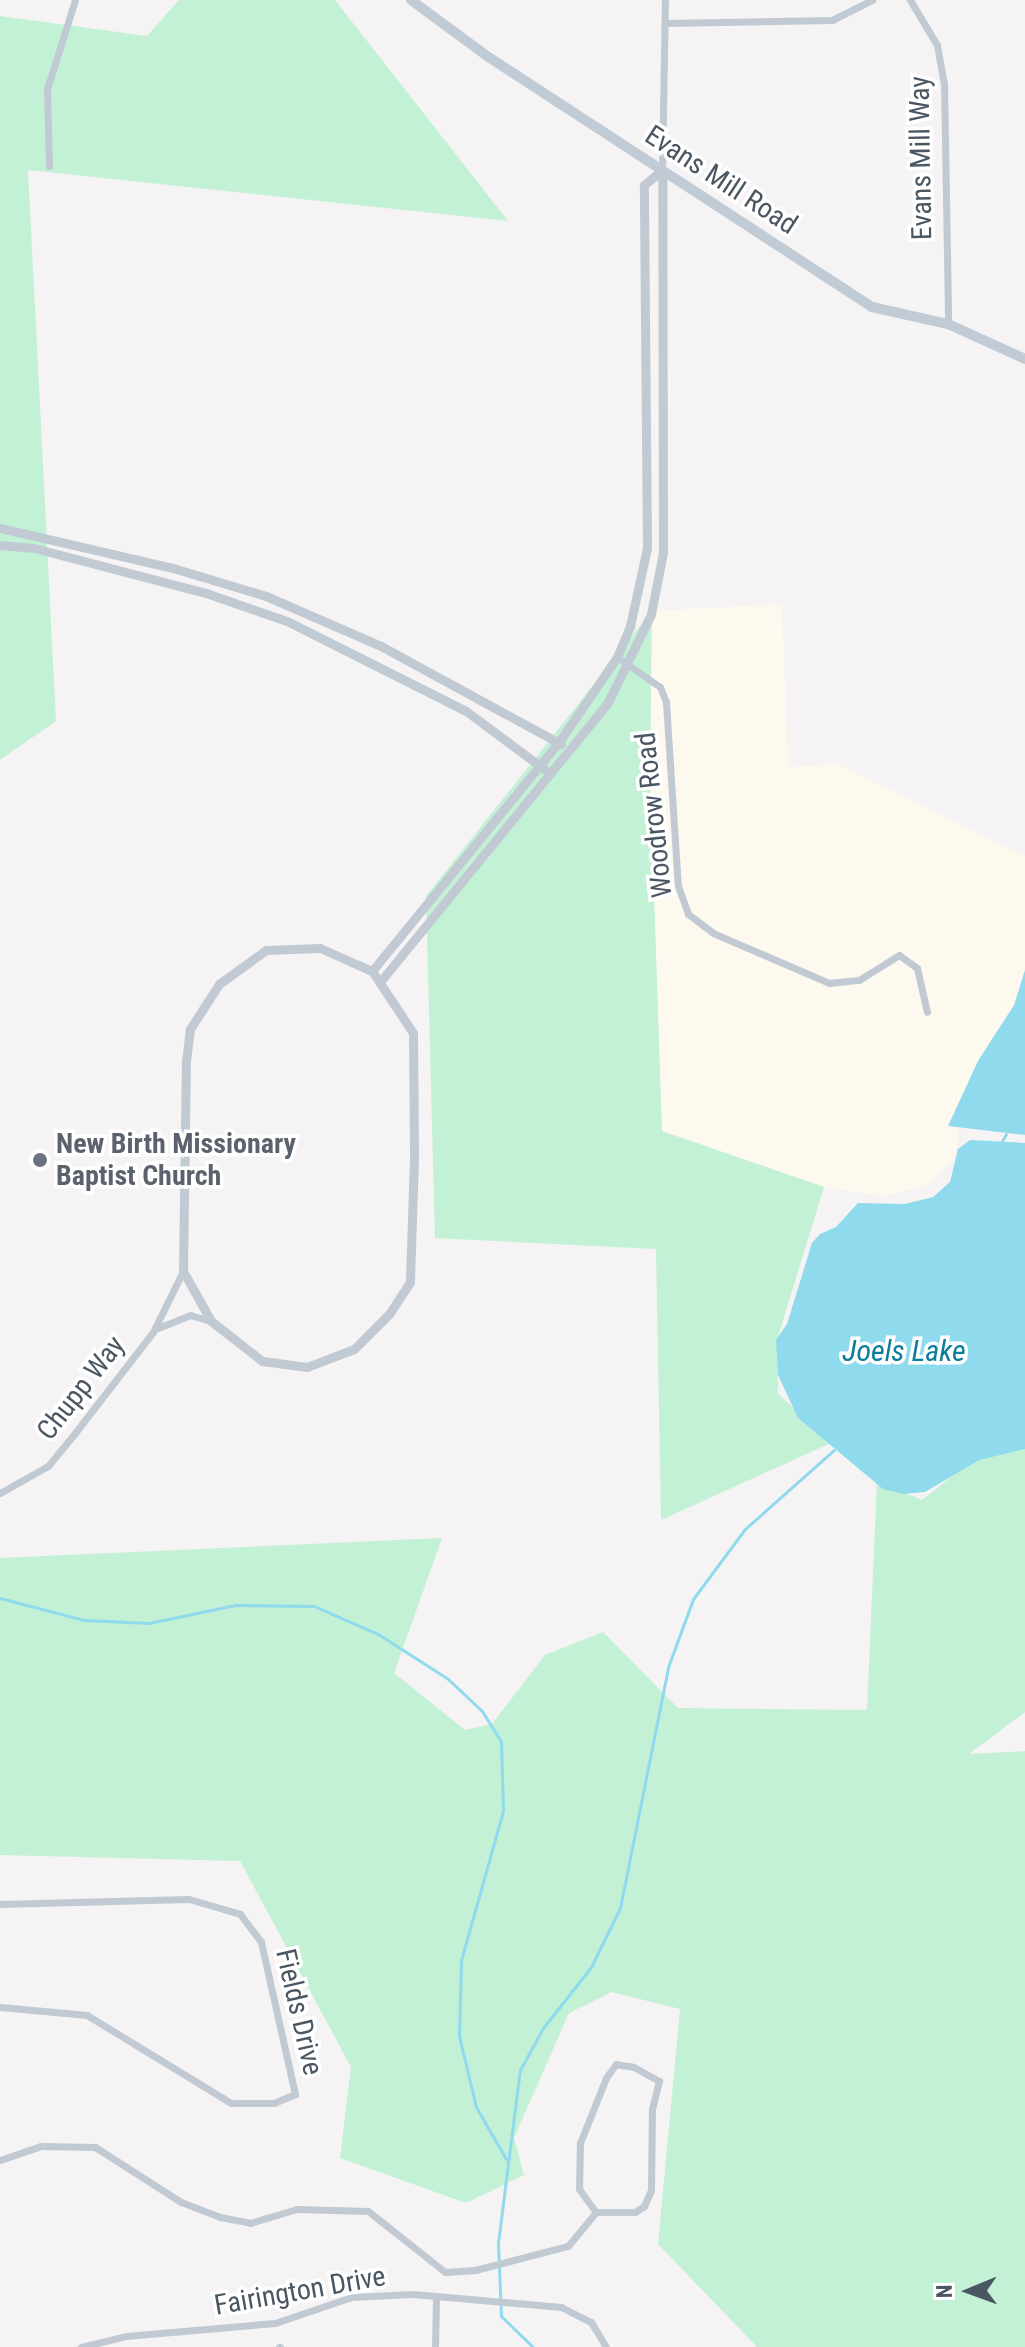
<!DOCTYPE html>
<style>
body{margin:0}
#map{position:relative;width:1025px;height:2347px;overflow:hidden;background:#f5f3f3;font-family:"Roboto Condensed",sans-serif}
div>[style]{position:absolute}
.commercial>*{inset:0;background:#fdf9ef}
.green>*{inset:0;background:#c3f1d5}
.water>*{inset:0;background:#90daee}
.stream>*{height:3px;margin:-1.5px;padding:0 1.5px;transform-origin:1.5px;border-radius:1.5px;background:#90daee}
.minor>*{height:7px;margin:-3.5px;padding:0 3.5px;transform-origin:3.5px;border-radius:3.5px;background:#c1cad2}
.tertiary>*{height:9px;margin:-4.5px;padding:0 4.5px;transform-origin:4.5px;border-radius:4.5px;background:#c1cad2}
.secondary>*{height:10px;margin:-5px;padding:0 5px;transform-origin:5px;border-radius:5px;background:#c1cbd6}
.dots>*{width:22px;height:22px;translate:-50% -50%;box-sizing:border-box;border:4px solid #fff;border-radius:50%}
span{translate:-50% -50%;white-space:nowrap;text-align:center;line-height:1.15;-webkit-text-stroke:7px #fff;paint-order:stroke}
.street-label{font-size:28px;color:#4a5661}
.worship-label{font-size:28px;color:#5b616d;font-weight:700}
.left{translate:0 -50%;text-align:left}
.water-label{font-size:30px;color:#0c7c9b;font-style:italic}
.north{position:absolute;left:929px;top:2251px;width:80px;height:80px;-webkit-text-stroke:6px #fff;paint-order:stroke;rotate:269deg;font-size:22px;font-weight:700;line-height:32px;text-align:center;color:#4a5661}
.north::after{content:'';display:block;margin:auto;width:28px;height:36px;background:#4a5661;clip-path:polygon(50% 0,100% 100%,50% 72%,0 100%)}
</style>
<div id="map">
<div class="commercial">
<i style="clip-path:polygon(782px 604px,788px 767px,837px 764px,1025px 856px,1025px 998px,960px 1122px,955px 1156px,926px 1186px,882px 1196px,824px 1187px,662px 1131px,650px 775px,652px 611px)"></i>
</div>
<div class="green">
<i style="clip-path:polygon(179px 0,335px 0,508px 221px,28px 170px,56px 721px,0 760px,0 16px,147px 36px)"></i>
<i style="clip-path:polygon(652px 611px,650px 775px,662px 1131px,824px 1187px,777px 1340px,778px 1394px,833px 1442px,661px 1520px,656px 1249px,435px 1238px,426px 896px)"></i>
<i style="clip-path:polygon(1025px 1436px,1025px 1712px,969px 1754px,1025px 1751px,1025px 2347px,757px 2347px,658px 2244px,680px 2009px,612px 1992px,569px 2013px,514px 2138px,524px 2175px,466px 2203px,340px 2158px,351px 2067px,240px 1861px,0 1855px,0 1558px,442px 1538px,394px 1673px,465px 1730px,492px 1724px,545px 1655px,603px 1632px,678px 1708px,867px 1710px,877px 1481px,922px 1500px,980px 1454px)"></i>
</div>
<div class="water">
<i style="clip-path:polygon(1025px 970px,1025px 1135px,948px 1126px,978px 1061px,1014px 1005px)"></i>
<i style="clip-path:polygon(970px 1140px,1025px 1143px,1025px 1449px,979px 1460px,925px 1492px,904px 1494px,883px 1489px,798px 1418px,778px 1375px,776px 1340px,787px 1324px,812px 1243px,820px 1234px,836px 1227px,858px 1203px,905px 1204px,933px 1197px,950px 1182px,958px 1149px)"></i>
</div>
<div class="stream">
<i style="left:1002px;top:1141px;width:8px;rotate:-60deg"></i>
<i style="left:0;top:1598px;width:87px;rotate:14.7deg"></i>
<i style="left:84px;top:1620px;width:65px;rotate:2.6deg"></i>
<i style="left:149px;top:1623px;width:88px;rotate:-11.8deg"></i>
<i style="left:235px;top:1605px;width:79px;rotate:0.7deg"></i>
<i style="left:314px;top:1606px;width:70px;rotate:23.6deg"></i>
<i style="left:378px;top:1634px;width:83px;rotate:32.7deg"></i>
<i style="left:448px;top:1679px;width:47px;rotate:43.3deg"></i>
<i style="left:482px;top:1711px;width:36px;rotate:58deg"></i>
<i style="left:501px;top:1742px;width:69px;rotate:88.3deg"></i>
<i style="left:503px;top:1811px;width:155px;rotate:105.7deg"></i>
<i style="left:461px;top:1960px;width:76px;rotate:91.5deg"></i>
<i style="left:459px;top:2036px;width:73px;rotate:76.5deg"></i>
<i style="left:476px;top:2107px;width:60px;rotate:60deg"></i>
<i style="left:533px;top:2347px;width:45px;rotate:-135.9deg"></i>
<i style="left:501px;top:2316px;width:73px;rotate:-92.4deg"></i>
<i style="left:498px;top:2243px;width:174px;rotate:-82.8deg"></i>
<i style="left:520px;top:2070px;width:48px;rotate:-61.3deg"></i>
<i style="left:543px;top:2028px;width:78px;rotate:-51.8deg"></i>
<i style="left:591px;top:1967px;width:66px;rotate:-63.8deg"></i>
<i style="left:620px;top:1908px;width:246px;rotate:-78.7deg"></i>
<i style="left:668px;top:1667px;width:72px;rotate:-69.8deg"></i>
<i style="left:693px;top:1599px;width:87px;rotate:-53.4deg"></i>
<i style="left:745px;top:1529px;width:119px;rotate:-41.6deg"></i>
</div>
<div class="minor">
<i style="left:910px;top:0;width:52px;rotate:59deg"></i>
<i style="left:937px;top:45px;width:39px;rotate:80deg"></i>
<i style="left:944px;top:83px;width:241px;rotate:89deg"></i>
<i style="left:665px;top:23px;width:167px;rotate:-1deg"></i>
<i style="left:832px;top:20px;width:45px;rotate:-26.6deg"></i>
<i style="left:49px;top:166px;width:77px;rotate:-91.5deg"></i>
<i style="left:47px;top:89px;width:93px;rotate:-72.5deg"></i>
<i style="left:662px;top:170px;width:170px;rotate:-89deg"></i>
<i style="left:617px;top:657px;width:52px;rotate:34.9deg"></i>
<i style="left:660px;top:687px;width:16px;rotate:68deg"></i>
<i style="left:666px;top:702px;width:184px;rotate:86.3deg"></i>
<i style="left:678px;top:886px;width:30px;rotate:70deg"></i>
<i style="left:688px;top:914px;width:31px;rotate:37deg"></i>
<i style="left:713px;top:933px;width:126px;rotate:23.3deg"></i>
<i style="left:829px;top:983px;width:30px;rotate:-6deg"></i>
<i style="left:859px;top:980px;width:47px;rotate:-32deg"></i>
<i style="left:899px;top:955px;width:22px;rotate:36deg"></i>
<i style="left:917px;top:968px;width:45px;rotate:77.2deg"></i>
<i style="left:158px;top:1328px;width:35px;rotate:-22deg"></i>
<i style="left:190px;top:1315px;width:22px;rotate:16deg"></i>
<i style="left:0;top:1493px;width:55px;rotate:-29.4deg"></i>
<i style="left:48px;top:1466px;width:43px;rotate:-50.7deg"></i>
<i style="left:75px;top:1433px;width:128px;rotate:-52.3deg"></i>
<i style="left:153px;top:1332px;width:68px;rotate:-63.8deg"></i>
<i style="left:0;top:1904px;width:189px;rotate:-1.5deg"></i>
<i style="left:189px;top:1899px;width:53px;rotate:16.4deg"></i>
<i style="left:240px;top:1914px;width:35px;rotate:53deg"></i>
<i style="left:261px;top:1942px;width:156px;rotate:77.4deg"></i>
<i style="left:295px;top:2094px;width:23px;rotate:157deg"></i>
<i style="left:274px;top:2103px;width:43px;rotate:180deg"></i>
<i style="left:231px;top:2103px;width:169px;rotate:-148.6deg"></i>
<i style="left:87px;top:2015px;width:87px;rotate:-174.7deg"></i>
<i style="left:0;top:2160px;width:43px;rotate:-18.9deg"></i>
<i style="left:41px;top:2146px;width:54px;rotate:1.1deg"></i>
<i style="left:95px;top:2147px;width:102px;rotate:32.6deg"></i>
<i style="left:181px;top:2202px;width:42px;rotate:21deg"></i>
<i style="left:220px;top:2217px;width:31px;rotate:11deg"></i>
<i style="left:250px;top:2223px;width:49px;rotate:-16.6deg"></i>
<i style="left:297px;top:2209px;width:71px;rotate:1.6deg"></i>
<i style="left:368px;top:2211px;width:98px;rotate:38.4deg"></i>
<i style="left:445px;top:2272px;width:30px;rotate:-4deg"></i>
<i style="left:475px;top:2270px;width:96px;rotate:-14.5deg"></i>
<i style="left:568px;top:2246px;width:44px;rotate:-50.5deg"></i>
<i style="left:596px;top:2212px;width:39px"></i>
<i style="left:635px;top:2212px;width:11px;rotate:-34deg"></i>
<i style="left:644px;top:2206px;width:17px;rotate:-66deg"></i>
<i style="left:651px;top:2190px;width:81px;rotate:-89.3deg"></i>
<i style="left:652px;top:2109px;width:29px;rotate:-76deg"></i>
<i style="left:659px;top:2081px;width:29px;rotate:-151deg"></i>
<i style="left:634px;top:2067px;width:18px;rotate:-171deg"></i>
<i style="left:616px;top:2064px;width:17px;rotate:126deg"></i>
<i style="left:606px;top:2078px;width:70px;rotate:111.8deg"></i>
<i style="left:580px;top:2143px;width:46px;rotate:91.2deg"></i>
<i style="left:579px;top:2189px;width:29px;rotate:54deg"></i>
<i style="left:81px;top:2347px;width:46px;rotate:-13.7deg"></i>
<i style="left:126px;top:2336px;width:150px;rotate:-5deg"></i>
<i style="left:275px;top:2323px;width:81px;rotate:-18.7deg"></i>
<i style="left:352px;top:2297px;width:61px;rotate:-2.8deg"></i>
<i style="left:413px;top:2294px;width:149px;rotate:5deg"></i>
<i style="left:561px;top:2307px;width:34px;rotate:27deg"></i>
<i style="left:591px;top:2322px;width:29px;rotate:59deg"></i>
<i style="left:279px;top:2347px;width:1px"></i>
<i style="left:435px;top:2347px;width:48px;rotate:-88.8deg"></i>
</div>
<div class="tertiary">
<i style="left:0;top:528px;width:178px;rotate:13deg"></i>
<i style="left:173px;top:568px;width:97px;rotate:16.8deg"></i>
<i style="left:266px;top:596px;width:125px;rotate:23.5deg"></i>
<i style="left:381px;top:646px;width:205px;rotate:28.6deg"></i>
<i style="left:0;top:545px;width:34px;rotate:5deg"></i>
<i style="left:34px;top:548px;width:178px;rotate:14.7deg"></i>
<i style="left:206px;top:593px;width:86px;rotate:19.1deg"></i>
<i style="left:287px;top:621px;width:200px;rotate:26.7deg"></i>
<i style="left:466px;top:711px;width:97px;rotate:36.6deg"></i>
<i style="left:320px;top:948px;width:57px;rotate:23.9deg"></i>
<i style="left:372px;top:971px;width:74px;rotate:56.5deg"></i>
<i style="left:413px;top:1033px;width:126px;rotate:89.5deg"></i>
<i style="left:414px;top:1159px;width:123px;rotate:91.9deg"></i>
<i style="left:410px;top:1282px;width:37px;rotate:123deg"></i>
<i style="left:390px;top:1313px;width:51px;rotate:135deg"></i>
<i style="left:354px;top:1349px;width:50px;rotate:159deg"></i>
<i style="left:307px;top:1367px;width:45px;rotate:-172.4deg"></i>
<i style="left:262px;top:1361px;width:65px;rotate:-141.9deg"></i>
<i style="left:211px;top:1321px;width:57px;rotate:-119.2deg"></i>
<i style="left:183px;top:1271px;width:210px;rotate:-89.2deg"></i>
<i style="left:186px;top:1061px;width:32px;rotate:-83deg"></i>
<i style="left:190px;top:1029px;width:54px;rotate:-57.2deg"></i>
<i style="left:219px;top:984px;width:58px;rotate:-35.9deg"></i>
<i style="left:266px;top:950px;width:54px;rotate:-2.1deg"></i>
<i style="left:372px;top:971px;width:296px;rotate:-50.8deg"></i>
<i style="left:559px;top:742px;width:103px;rotate:-55.7deg"></i>
<i style="left:617px;top:657px;width:34px;rotate:-67deg"></i>
<i style="left:630px;top:626px;width:80px;rotate:-77.7deg"></i>
<i style="left:647px;top:548px;width:363px;rotate:-90.5deg"></i>
<i style="left:644px;top:185px;width:23px;rotate:-40deg"></i>
<i style="left:380px;top:982px;width:359px;rotate:-50.8deg"></i>
<i style="left:607px;top:704px;width:100px;rotate:-63.9deg"></i>
<i style="left:651px;top:614px;width:63px;rotate:-79deg"></i>
<i style="left:663px;top:552px;width:382px;rotate:-90.1deg"></i>
</div>
<div class="secondary">
<i style="left:411px;top:0;width:94px;rotate:36.4deg"></i>
<i style="left:487px;top:56px;width:460px;rotate:33.1deg"></i>
<i style="left:872px;top:307px;width:78px;rotate:12.6deg"></i>
<i style="left:948px;top:324px;width:85px;rotate:24.4deg"></i>
</div>
<div class="dots">
<i style="left:40px;top:1160px;background:#6b7280"></i>
</div>
<div class="street-label">
<span style="left:921px;top:158px;rotate:-91deg">Evans Mill Way</span>
<span style="left:721px;top:180px;rotate:33deg">Evans Mill Road</span>
<span style="left:654px;top:815px;rotate:-96deg">Woodrow Road</span>
<span style="left:81px;top:1388px;rotate:-52deg">Chupp Way</span>
<span style="left:299px;top:2012px;rotate:77deg">Fields Drive</span>
<span style="left:300px;top:2291px;rotate:-10deg">Fairington Drive</span>
</div>
<div class="worship-label">
<span class="left" style="left:56px;top:1160px">New Birth Missionary<br>Baptist Church</span>
</div>
<div class="water-label">
<span style="left:904px;top:1351px">Joels Lake</span>
</div>
<div class="north">N</div>
</div>
